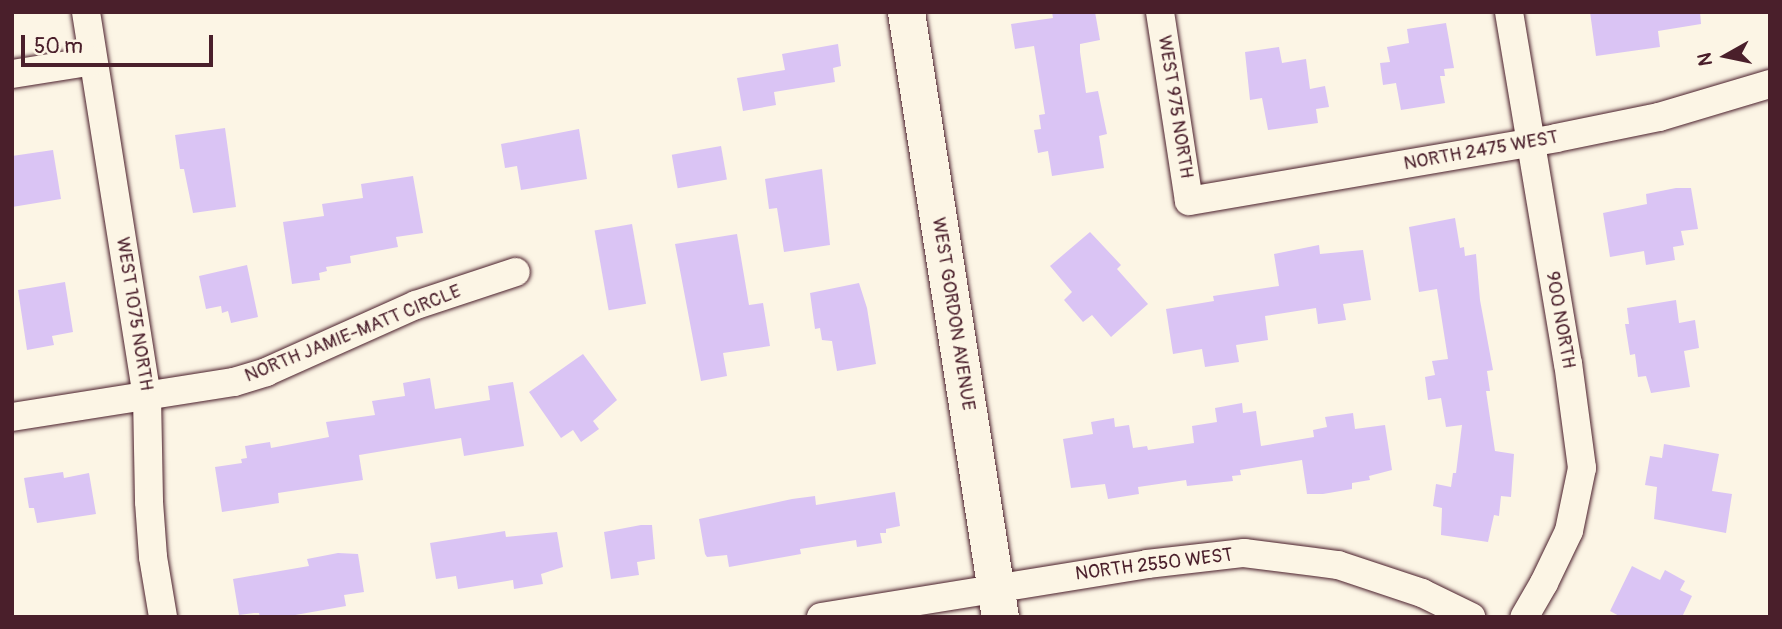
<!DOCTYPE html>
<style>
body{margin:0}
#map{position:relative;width:1782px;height:629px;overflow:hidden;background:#fcf5e5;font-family:Pangolin,sans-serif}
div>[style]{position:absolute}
.building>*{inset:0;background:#dac4f4;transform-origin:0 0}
.roads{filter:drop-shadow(0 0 2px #4a1f2b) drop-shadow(0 0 2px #4a1f2b)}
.minor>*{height:28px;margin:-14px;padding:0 14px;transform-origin:14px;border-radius:14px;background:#fcf5e5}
.major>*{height:37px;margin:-18.5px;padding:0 18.5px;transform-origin:18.5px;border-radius:18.5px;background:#fcf5e5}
span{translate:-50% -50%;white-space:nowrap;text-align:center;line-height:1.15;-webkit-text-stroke:5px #fcf5e5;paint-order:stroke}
.street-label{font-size:19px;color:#4a1f2b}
.frame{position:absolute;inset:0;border:14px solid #4a1f2b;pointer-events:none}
.north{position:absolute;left:1691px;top:21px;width:70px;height:70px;-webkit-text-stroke:5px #fcf5e5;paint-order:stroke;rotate:261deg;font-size:19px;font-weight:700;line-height:28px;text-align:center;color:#4a1f2b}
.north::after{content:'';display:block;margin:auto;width:24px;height:32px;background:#4a1f2b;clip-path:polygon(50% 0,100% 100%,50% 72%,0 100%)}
.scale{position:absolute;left:21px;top:35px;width:192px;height:32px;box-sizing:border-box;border:4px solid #4a1f2b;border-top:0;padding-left:9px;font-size:21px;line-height:24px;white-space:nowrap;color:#4a1f2b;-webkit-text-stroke:5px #fcf5e5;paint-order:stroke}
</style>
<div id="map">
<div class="building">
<i style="clip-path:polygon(1052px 12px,1095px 12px,1100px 40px,1080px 44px,1080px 52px,1086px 93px,1098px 91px,1107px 134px,1099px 136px,1104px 168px,1052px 176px,1048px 151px,1038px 153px,1034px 130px,1041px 129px,1039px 115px,1045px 114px,1034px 46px,1015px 49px,1011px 24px,1053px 18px)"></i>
<i style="clip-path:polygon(1590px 12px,1700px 12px,1701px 24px,1658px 31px,1660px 47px,1596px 56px)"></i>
<i style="clip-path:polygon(1446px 23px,1454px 68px,1444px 69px,1445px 76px,1440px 76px,1445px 103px,1401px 110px,1396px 83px,1383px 85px,1380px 63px,1390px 62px,1387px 47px,1409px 43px,1407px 29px)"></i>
<i style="clip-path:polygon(838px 44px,841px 66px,833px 68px,835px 82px,774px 92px,776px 105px,743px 111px,737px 78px,785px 70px,782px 54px)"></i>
<i style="clip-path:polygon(1279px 47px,1282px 63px,1306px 59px,1310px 89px,1325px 86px,1329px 107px,1316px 109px,1318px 123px,1268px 130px,1262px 98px,1250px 100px,1245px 52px)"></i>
<i style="clip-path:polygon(225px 128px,236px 207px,193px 213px,184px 169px,180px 169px,175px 135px)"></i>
<i style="clip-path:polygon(579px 129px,587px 179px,521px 190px,517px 166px,505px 168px,501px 144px)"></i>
<i style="left:721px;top:146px;width:34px;height:50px;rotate:80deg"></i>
<i style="clip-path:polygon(53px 150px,61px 199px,12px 207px,12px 156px)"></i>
<i style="clip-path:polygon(822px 169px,830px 245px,784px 252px,777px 208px,769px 209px,765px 179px)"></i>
<i style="clip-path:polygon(413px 176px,423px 233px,396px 237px,398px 247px,350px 256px,351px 263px,326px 267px,327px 271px,319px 273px,320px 280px,292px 284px,283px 222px,324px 216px,322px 204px,363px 198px,361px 184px)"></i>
<i style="clip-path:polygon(1676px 188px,1691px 188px,1698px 229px,1681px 231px,1684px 245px,1673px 247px,1675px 260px,1646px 265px,1644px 251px,1610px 257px,1603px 213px,1647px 204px,1646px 194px)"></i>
<i style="clip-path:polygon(1455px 218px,1460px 248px,1464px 247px,1465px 256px,1476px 254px,1480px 300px,1493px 370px,1487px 371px,1490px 391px,1486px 391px,1495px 451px,1514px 454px,1511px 497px,1501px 496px,1499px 516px,1494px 515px,1488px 542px,1441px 535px,1442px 508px,1433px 506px,1436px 484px,1451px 487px,1453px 473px,1456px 473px,1462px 425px,1446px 427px,1441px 398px,1428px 400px,1425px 377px,1435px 375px,1432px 361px,1448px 359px,1437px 289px,1419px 292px,1409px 227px)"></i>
<i style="left:632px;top:224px;width:81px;height:38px;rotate:80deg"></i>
<i style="clip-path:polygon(1090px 232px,1121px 265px,1117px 269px,1148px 304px,1111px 337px,1092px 315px,1083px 322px,1064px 300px,1072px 292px,1050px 266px)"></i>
<i style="clip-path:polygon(737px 234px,749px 305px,763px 303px,770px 346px,723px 353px,727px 376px,701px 381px,675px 244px)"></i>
<i style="clip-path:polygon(1319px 245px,1320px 254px,1363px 250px,1371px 300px,1343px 304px,1346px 320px,1318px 324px,1316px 308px,1265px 316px,1268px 340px,1236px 345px,1239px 362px,1205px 367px,1202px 349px,1173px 354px,1166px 309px,1214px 301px,1213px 296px,1279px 286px,1274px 254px)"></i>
<i style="clip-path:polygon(247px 265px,258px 317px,231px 323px,228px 311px,222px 313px,221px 306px,206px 309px,199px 276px)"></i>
<i style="clip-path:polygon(65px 282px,73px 332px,52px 336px,54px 345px,27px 350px,18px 290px)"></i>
<i style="clip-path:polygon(859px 283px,867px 308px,876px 364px,837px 371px,832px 341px,822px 340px,820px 328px,815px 329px,810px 293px)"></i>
<i style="clip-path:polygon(1676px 300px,1679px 323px,1695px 320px,1699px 348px,1684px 351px,1690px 387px,1651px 393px,1646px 376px,1638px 377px,1635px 354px,1630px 355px,1625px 324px,1629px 324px,1627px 308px)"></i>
<i style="clip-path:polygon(583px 354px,617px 400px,593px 421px,599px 429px,581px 442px,573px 430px,561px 438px,529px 392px)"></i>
<i style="clip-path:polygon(430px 378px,435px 409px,490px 400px,488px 386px,513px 382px,524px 446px,464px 456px,461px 438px,359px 455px,363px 480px,278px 493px,279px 503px,222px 512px,215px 467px,242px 463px,241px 459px,247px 458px,245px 446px,270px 442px,271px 448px,329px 437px,326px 422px,375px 415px,372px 401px,405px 396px,403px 383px)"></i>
<i style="clip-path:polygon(1242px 403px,1243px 413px,1256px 411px,1261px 446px,1314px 437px,1313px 430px,1327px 427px,1325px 417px,1353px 413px,1355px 429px,1385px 425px,1392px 470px,1369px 476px,1370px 480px,1352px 483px,1352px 489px,1323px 494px,1307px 494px,1302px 460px,1240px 470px,1241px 475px,1232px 476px,1233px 481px,1187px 486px,1186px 480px,1138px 487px,1139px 494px,1108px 499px,1105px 484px,1071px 488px,1063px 439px,1093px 434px,1091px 422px,1114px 418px,1115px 427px,1129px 425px,1133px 448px,1147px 446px,1148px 450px,1194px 443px,1192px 426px,1217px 422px,1215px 408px)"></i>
<i style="clip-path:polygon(1664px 444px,1719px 454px,1712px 491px,1732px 494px,1726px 533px,1654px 519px,1657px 487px,1645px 485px,1650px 456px,1662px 458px)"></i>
<i style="clip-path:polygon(63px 472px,64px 478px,89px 473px,96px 514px,37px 523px,34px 508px,29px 508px,24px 478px)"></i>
<i style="clip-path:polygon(895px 492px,900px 526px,886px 529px,886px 533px,880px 533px,882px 543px,857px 547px,856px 540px,800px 549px,801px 554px,729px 567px,727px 555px,707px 557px,705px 554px,699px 519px,792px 499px,815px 496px,816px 505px)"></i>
<i style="clip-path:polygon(641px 525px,652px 525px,655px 559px,637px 562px,639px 575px,611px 579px,604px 532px)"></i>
<i style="clip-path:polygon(505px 531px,506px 537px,557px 532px,563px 567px,541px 574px,543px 584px,514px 589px,513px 580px,458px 589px,456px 576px,436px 579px,430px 543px)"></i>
<i style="clip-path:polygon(338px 553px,358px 554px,364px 592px,344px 595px,346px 606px,284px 617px,260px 617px,259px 613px,254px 613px,239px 615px,233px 579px,309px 566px,307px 559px)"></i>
<i style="clip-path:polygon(1632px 566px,1660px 580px,1665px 570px,1685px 581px,1680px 590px,1692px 596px,1682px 617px,1621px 617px,1610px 611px)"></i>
</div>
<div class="roads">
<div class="minor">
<i style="left:86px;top:12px;width:389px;rotate:81deg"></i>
<i style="left:147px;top:396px;width:106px;rotate:88.9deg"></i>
<i style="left:149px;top:502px;width:55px;rotate:85.8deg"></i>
<i style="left:153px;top:557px;width:61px;rotate:80.5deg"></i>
<i style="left:1160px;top:12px;width:191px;rotate:81.3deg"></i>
<i style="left:1189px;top:201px;width:372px;rotate:-9.7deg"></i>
<i style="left:1556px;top:138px;width:105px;rotate:-11.5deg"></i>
<i style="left:1659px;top:117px;width:116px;rotate:-16.6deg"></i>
<i style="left:1509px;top:12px;width:356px;rotate:80.5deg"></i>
<i style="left:1568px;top:363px;width:106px;rotate:82.4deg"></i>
<i style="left:1582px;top:468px;width:64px;rotate:101.7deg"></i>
<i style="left:1569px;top:531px;width:58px;rotate:115.7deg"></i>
<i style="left:1544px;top:583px;width:39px;rotate:120deg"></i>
<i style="left:12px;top:74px;width:82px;rotate:-9.1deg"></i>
<i style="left:12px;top:417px;width:225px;rotate:-9deg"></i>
<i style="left:234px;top:382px;width:34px;rotate:-17deg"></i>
<i style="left:266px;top:372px;width:164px;rotate:-24.1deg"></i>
<i style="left:416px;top:305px;width:105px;rotate:-18.3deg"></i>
<i style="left:821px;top:617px;width:330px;rotate:-9.2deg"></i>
<i style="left:1147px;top:564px;width:98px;rotate:-6.5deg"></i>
<i style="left:1244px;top:553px;width:95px;rotate:7.3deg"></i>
<i style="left:1338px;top:565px;width:89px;rotate:18.4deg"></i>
<i style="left:1422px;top:593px;width:55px;rotate:26.1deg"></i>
</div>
<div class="major">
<i style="left:906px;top:12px;width:612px;rotate:81.17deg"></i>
</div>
</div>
<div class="street-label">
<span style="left:1175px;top:107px;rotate:81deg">WEST 975 NORTH</span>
<span style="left:1481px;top:151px;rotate:-10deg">NORTH 2475 WEST</span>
<span style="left:134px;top:314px;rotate:81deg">WEST 1075 NORTH</span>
<span style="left:953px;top:314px;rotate:81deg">WEST GORDON AVENUE</span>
<span style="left:1560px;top:320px;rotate:80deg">900 NORTH</span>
<span style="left:353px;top:334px;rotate:-22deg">NORTH JAMIE-MATT CIRCLE</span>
<span style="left:1154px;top:565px;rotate:-7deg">NORTH 2550 WEST</span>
</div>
<div class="frame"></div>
<div class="north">N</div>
<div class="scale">50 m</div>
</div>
